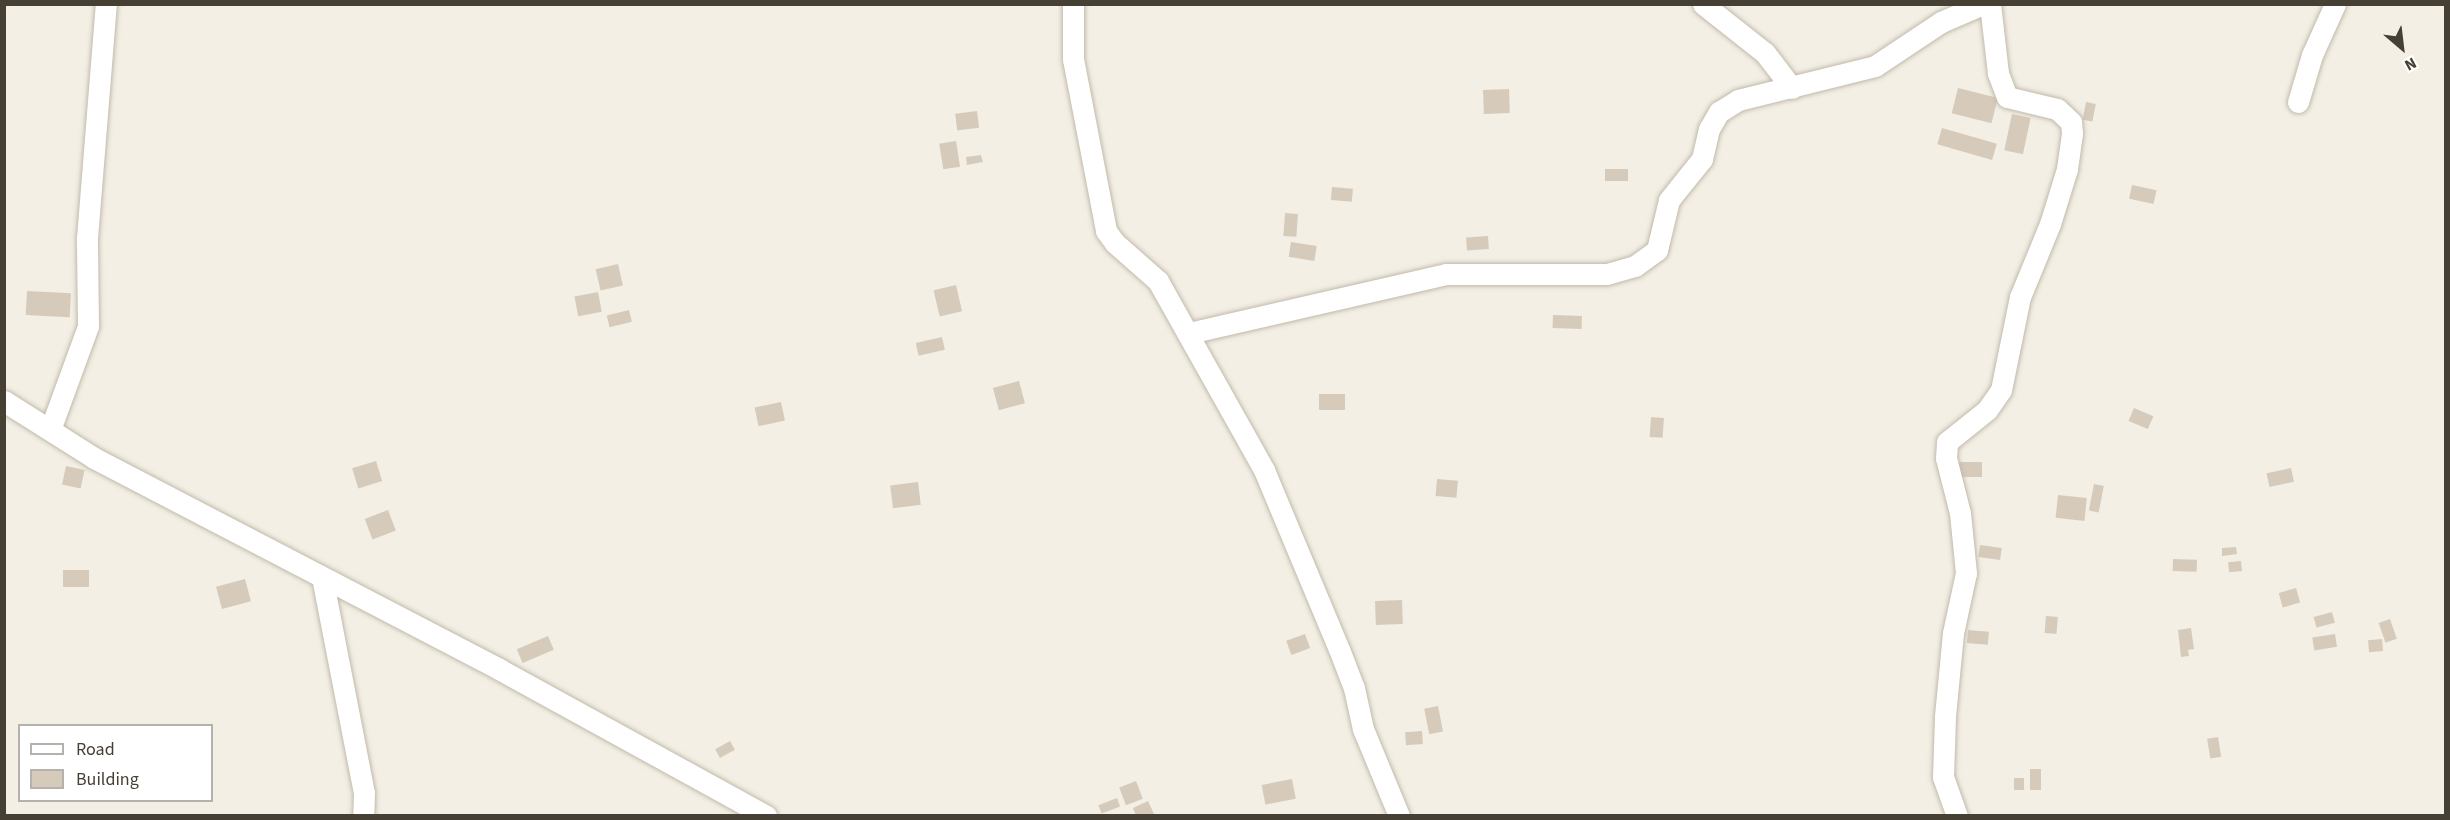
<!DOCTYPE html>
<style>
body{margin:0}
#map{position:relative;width:2450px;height:820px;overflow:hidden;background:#f3efe5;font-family:"Source Sans 3",sans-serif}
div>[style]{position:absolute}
.building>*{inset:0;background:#d6cbba;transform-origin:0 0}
.roads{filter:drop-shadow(0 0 2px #c2baaa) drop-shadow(0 0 2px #c2baaa)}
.street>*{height:21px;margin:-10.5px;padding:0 10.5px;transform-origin:10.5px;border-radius:10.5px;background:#fff}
span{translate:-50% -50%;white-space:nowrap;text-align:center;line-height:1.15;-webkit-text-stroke:6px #fff;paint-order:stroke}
.frame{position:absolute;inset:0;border:6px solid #463f34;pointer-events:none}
.legend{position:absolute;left:18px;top:724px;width:195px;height:78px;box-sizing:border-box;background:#fff;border:2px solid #b5b2ae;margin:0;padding:8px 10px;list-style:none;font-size:18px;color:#463f34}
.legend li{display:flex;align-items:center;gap:12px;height:30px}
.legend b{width:30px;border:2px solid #b5b2ae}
.north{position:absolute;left:2372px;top:18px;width:60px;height:60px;-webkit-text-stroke:4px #fff;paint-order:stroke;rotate:152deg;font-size:16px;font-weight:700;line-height:24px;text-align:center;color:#463f34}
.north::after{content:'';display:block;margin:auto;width:21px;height:27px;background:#463f34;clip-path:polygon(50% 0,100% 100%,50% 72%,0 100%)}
</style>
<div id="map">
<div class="building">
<i style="left:1958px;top:88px;width:41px;height:26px;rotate:14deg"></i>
<i style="left:1509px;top:89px;width:24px;height:26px;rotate:88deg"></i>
<i style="left:2086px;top:102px;width:10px;height:18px;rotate:11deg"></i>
<i style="left:977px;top:111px;width:17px;height:22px;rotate:83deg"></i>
<i style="left:2012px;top:114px;width:19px;height:37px;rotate:12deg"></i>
<i style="left:1942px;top:128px;width:57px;height:17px;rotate:16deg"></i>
<i style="left:956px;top:141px;width:26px;height:17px;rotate:81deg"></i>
<i style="clip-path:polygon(981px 155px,983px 162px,967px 165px,966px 157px)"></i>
<i style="left:1605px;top:169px;width:23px;height:12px"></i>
<i style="left:2132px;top:185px;width:25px;height:14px;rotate:12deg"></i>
<i style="left:1332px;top:187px;width:21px;height:13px;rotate:5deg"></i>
<i style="left:1285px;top:213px;width:13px;height:23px;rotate:4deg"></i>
<i style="left:1488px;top:236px;width:13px;height:22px;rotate:86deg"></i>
<i style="left:1291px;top:242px;width:26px;height:15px;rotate:9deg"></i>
<i style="left:618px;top:264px;width:22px;height:23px;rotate:77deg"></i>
<i style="left:956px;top:285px;width:27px;height:23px;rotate:77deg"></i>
<i style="left:27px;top:291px;width:44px;height:24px;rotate:3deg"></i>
<i style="left:598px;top:292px;width:20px;height:24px;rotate:79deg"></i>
<i style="left:629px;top:310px;width:12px;height:23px;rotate:76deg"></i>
<i style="left:1553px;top:315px;width:29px;height:13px;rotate:2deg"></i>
<i style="left:942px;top:337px;width:13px;height:27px;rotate:77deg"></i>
<i style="left:1019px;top:381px;width:23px;height:27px;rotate:75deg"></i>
<i style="left:1319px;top:394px;width:26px;height:16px"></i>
<i style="left:781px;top:402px;width:19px;height:27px;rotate:78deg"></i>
<i style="left:2134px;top:408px;width:21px;height:14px;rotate:23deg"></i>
<i style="left:1651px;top:417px;width:13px;height:20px;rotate:4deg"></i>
<i style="left:376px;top:461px;width:21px;height:25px;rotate:73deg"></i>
<i style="left:1959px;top:462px;width:23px;height:15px"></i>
<i style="left:66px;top:466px;width:19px;height:19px;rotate:12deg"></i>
<i style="left:2291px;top:468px;width:14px;height:25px;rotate:78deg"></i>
<i style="left:1437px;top:479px;width:21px;height:17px;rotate:5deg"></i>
<i style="left:918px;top:482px;width:23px;height:28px;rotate:83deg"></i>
<i style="left:2094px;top:484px;width:10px;height:27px;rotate:11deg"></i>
<i style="left:2058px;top:495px;width:29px;height:23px;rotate:6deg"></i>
<i style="left:388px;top:510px;width:22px;height:25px;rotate:69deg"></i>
<i style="left:1980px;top:545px;width:22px;height:12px;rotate:8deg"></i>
<i style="clip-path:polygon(2236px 547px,2237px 554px,2222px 556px,2222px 548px)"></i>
<i style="left:2173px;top:559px;width:24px;height:12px;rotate:2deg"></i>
<i style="left:2241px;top:561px;width:10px;height:13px;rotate:84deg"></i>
<i style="left:63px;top:570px;width:26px;height:17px"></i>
<i style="left:245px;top:579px;width:23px;height:30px;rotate:75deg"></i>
<i style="left:2296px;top:588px;width:15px;height:18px;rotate:74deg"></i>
<i style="left:1402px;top:600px;width:24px;height:27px;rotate:88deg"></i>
<i style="left:2332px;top:612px;width:11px;height:19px;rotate:75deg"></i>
<i style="left:2046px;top:616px;width:12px;height:17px;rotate:5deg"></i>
<i style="left:2390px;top:619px;width:21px;height:12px;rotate:71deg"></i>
<i style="clip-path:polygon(2191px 628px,2194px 649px,2188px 650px,2189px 656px,2181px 657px,2178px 630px)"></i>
<i style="left:1968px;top:630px;width:21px;height:13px;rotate:5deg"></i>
<i style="left:1305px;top:634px;width:15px;height:20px;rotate:70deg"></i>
<i style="left:2335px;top:634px;width:13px;height:23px;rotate:81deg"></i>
<i style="left:548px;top:636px;width:15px;height:34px;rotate:67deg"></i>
<i style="left:2382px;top:639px;width:12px;height:14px;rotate:85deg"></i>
<i style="left:1438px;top:706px;width:26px;height:14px;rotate:79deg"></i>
<i style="left:1422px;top:731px;width:13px;height:17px;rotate:86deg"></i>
<i style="left:2218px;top:737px;width:20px;height:11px;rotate:81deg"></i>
<i style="left:730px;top:741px;width:10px;height:17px;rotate:61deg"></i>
<i style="left:2030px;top:769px;width:11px;height:21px"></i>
<i style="left:2014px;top:778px;width:10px;height:12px"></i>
<i style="left:1292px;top:779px;width:20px;height:31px;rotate:79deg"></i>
<i style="left:1136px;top:781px;width:19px;height:18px;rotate:69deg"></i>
<i style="left:1117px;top:798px;width:9px;height:20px;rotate:69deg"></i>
<i style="clip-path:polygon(1148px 801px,1155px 816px,1136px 816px,1133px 808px)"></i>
</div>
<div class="roads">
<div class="street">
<i style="left:1073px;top:4px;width:55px;rotate:90deg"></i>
<i style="left:1073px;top:59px;width:175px;rotate:79.1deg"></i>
<i style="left:1106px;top:231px;width:15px;rotate:53deg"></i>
<i style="left:1115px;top:243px;width:57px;rotate:41.5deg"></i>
<i style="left:1158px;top:281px;width:217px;rotate:60.7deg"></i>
<i style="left:1264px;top:470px;width:194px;rotate:67.3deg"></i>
<i style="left:1339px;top:649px;width:42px;rotate:69deg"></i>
<i style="left:1354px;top:688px;width:42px;rotate:77.6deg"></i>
<i style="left:1363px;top:729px;width:94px;rotate:67.5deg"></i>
<i style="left:1703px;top:4px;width:79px;rotate:38.3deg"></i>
<i style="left:1765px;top:53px;width:44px;rotate:52.4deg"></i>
<i style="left:2298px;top:102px;width:49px;rotate:-73.4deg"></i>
<i style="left:2312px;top:55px;width:56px;rotate:-65.7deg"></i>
<i style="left:1189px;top:333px;width:264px;rotate:-12.9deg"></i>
<i style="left:1446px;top:274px;width:161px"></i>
<i style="left:1607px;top:274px;width:29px;rotate:-16deg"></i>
<i style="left:1635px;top:266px;width:27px;rotate:-36deg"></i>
<i style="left:1657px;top:250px;width:51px;rotate:-76.5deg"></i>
<i style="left:1669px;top:200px;width:53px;rotate:-51.2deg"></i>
<i style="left:1702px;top:159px;width:31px;rotate:-77deg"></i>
<i style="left:1709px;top:129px;width:20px;rotate:-60deg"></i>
<i style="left:1719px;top:112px;width:22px;rotate:-32deg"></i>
<i style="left:1738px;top:100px;width:141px;rotate:-13.9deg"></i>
<i style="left:1875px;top:66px;width:79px;rotate:-33.7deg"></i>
<i style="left:1941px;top:22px;width:46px;rotate:-23.2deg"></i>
<i style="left:4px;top:401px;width:107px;rotate:32.3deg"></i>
<i style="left:94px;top:458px;width:457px;rotate:27.5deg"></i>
<i style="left:499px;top:669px;width:305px;rotate:28.8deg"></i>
<i style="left:50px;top:430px;width:111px;rotate:-69.9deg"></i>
<i style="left:88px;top:326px;width:88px;rotate:-90.7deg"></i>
<i style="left:87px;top:238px;width:235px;rotate:-85.4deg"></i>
<i style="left:322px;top:577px;width:220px;rotate:79deg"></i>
<i style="left:364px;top:793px;width:23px;rotate:92deg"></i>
<i style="left:1957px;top:816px;width:41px;rotate:-109.7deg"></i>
<i style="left:1943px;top:777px;width:61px;rotate:-88.1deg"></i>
<i style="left:1945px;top:716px;width:83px;rotate:-84.5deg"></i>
<i style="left:1953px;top:633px;width:61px;rotate:-77.8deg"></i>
<i style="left:1966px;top:573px;width:60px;rotate:-95.7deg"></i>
<i style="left:1960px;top:513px;width:57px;rotate:-104.3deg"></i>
<i style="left:1946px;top:458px;width:16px;rotate:-86deg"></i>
<i style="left:1947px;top:442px;width:51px;rotate:-38.7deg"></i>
<i style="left:1987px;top:410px;width:24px;rotate:-55deg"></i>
<i style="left:2001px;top:390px;width:95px;rotate:-78.5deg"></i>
<i style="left:2020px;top:297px;width:79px;rotate:-67.7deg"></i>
<i style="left:2050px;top:224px;width:58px;rotate:-72.8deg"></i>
<i style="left:2067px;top:169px;width:36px;rotate:-82deg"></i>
<i style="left:2072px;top:133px;width:11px;rotate:-95deg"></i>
<i style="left:2071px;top:122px;width:19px;rotate:-137deg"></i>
<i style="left:2057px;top:109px;width:51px;rotate:-166.5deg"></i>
<i style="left:2007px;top:97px;width:26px;rotate:-111deg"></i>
<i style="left:1998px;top:73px;width:69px;rotate:-96.6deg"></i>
</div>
</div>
<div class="frame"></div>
<ul class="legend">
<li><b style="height:8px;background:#fff"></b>Road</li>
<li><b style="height:16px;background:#d6cbba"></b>Building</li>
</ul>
<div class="north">N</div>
</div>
